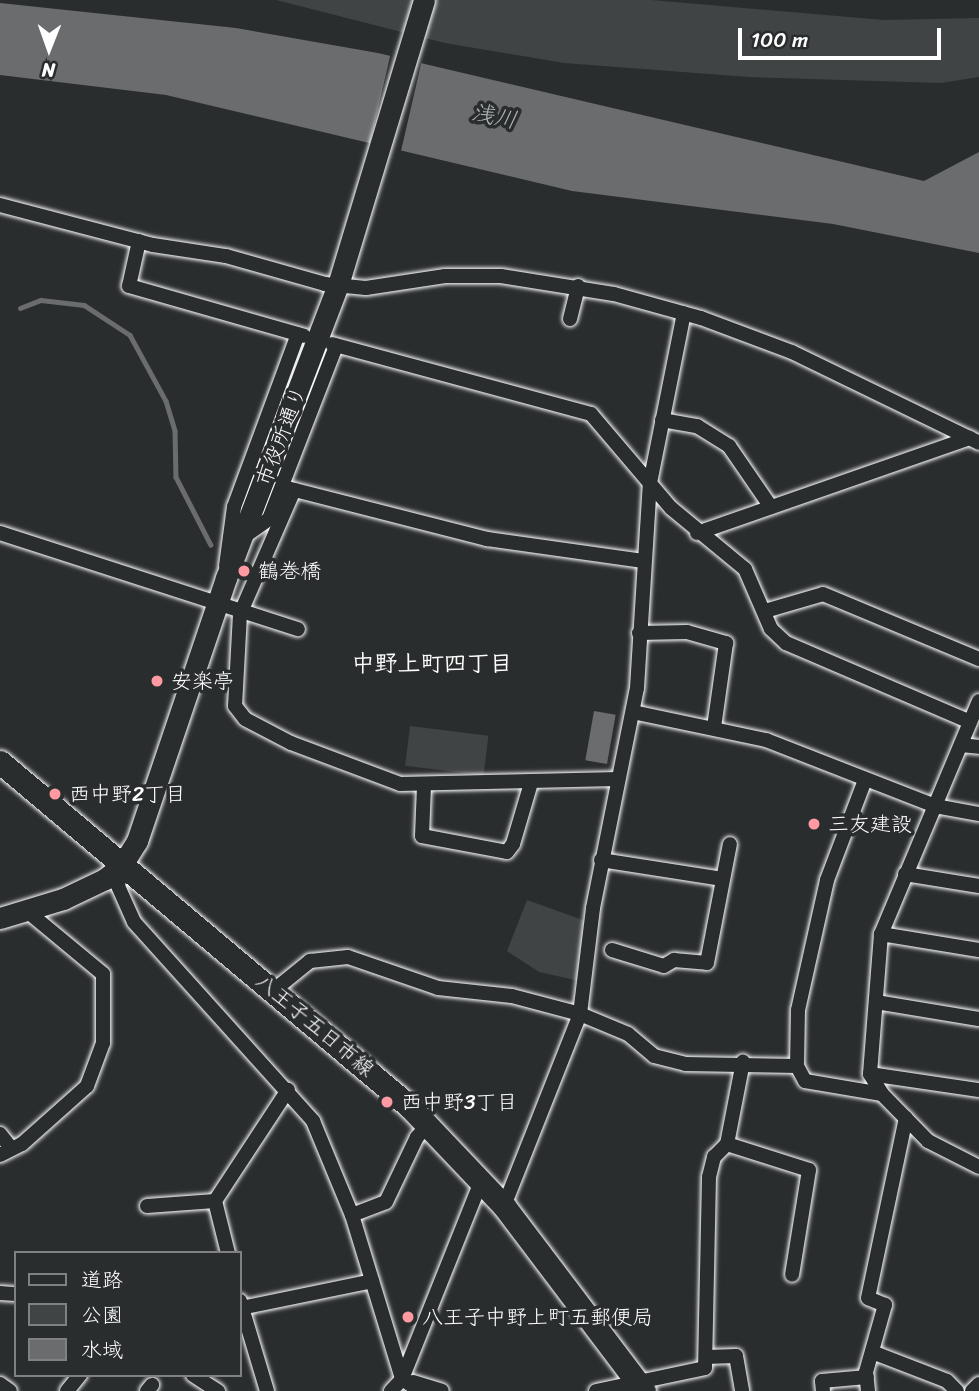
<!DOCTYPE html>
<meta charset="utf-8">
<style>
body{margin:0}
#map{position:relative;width:979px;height:1391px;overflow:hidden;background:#2a2d2e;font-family:Sriracha,"Klee One",sans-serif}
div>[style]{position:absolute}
.green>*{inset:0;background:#414445;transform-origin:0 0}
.water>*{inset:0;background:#6a6c6d;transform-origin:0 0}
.pier>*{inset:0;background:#2a2d2e;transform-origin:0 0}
.stream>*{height:4.5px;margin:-2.25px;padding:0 2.25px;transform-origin:2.25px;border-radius:2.25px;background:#6a6c6d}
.roads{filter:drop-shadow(0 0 2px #fff) drop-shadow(0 0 2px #fff)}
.street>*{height:14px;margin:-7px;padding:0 7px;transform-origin:7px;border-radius:7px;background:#2a2d2e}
.secondary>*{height:21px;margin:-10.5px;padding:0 10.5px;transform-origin:10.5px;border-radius:10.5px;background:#2a2d2e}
.primary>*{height:23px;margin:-11.5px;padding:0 11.5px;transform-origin:11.5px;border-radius:11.5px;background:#2a2d2e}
.dots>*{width:19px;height:19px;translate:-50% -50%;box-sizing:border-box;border:4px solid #2a2d2e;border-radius:50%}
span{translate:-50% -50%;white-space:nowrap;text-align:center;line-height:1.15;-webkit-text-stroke:7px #2a2d2e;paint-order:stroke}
.street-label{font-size:21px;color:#fff}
.poi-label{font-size:21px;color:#fff}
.left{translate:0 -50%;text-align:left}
.water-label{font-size:23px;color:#b4b6b6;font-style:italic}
.neighbourhood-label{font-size:23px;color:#fff;font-weight:700}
.legend{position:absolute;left:14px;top:1251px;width:228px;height:126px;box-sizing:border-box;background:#2a2d2e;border:2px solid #7f8182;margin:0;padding:9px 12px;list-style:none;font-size:21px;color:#fff}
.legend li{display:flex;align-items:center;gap:14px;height:35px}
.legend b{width:35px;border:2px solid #7f8182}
.north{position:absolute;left:14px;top:14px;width:70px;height:70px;-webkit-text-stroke:5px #2a2d2e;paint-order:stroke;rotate:181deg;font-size:19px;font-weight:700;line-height:28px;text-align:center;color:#fff}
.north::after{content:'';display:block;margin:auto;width:24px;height:32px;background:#fff;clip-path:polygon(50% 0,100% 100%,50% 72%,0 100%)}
.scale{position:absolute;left:738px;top:28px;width:203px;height:32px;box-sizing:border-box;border:4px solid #fff;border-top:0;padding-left:9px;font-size:21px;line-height:24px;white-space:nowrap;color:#fff;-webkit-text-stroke:5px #2a2d2e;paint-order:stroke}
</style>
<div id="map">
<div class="green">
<i style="clip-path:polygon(276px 0,651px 0,884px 20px,979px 18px,979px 77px,941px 83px,749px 77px,564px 63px,445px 43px)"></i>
<i style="left:410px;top:726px;width:79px;height:40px;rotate:7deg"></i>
<i style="clip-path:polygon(527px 900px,591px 923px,584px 982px,539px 972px,507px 951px)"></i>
</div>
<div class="water">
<i style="clip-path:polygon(0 3px,236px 28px,378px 53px,924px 181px,979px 152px,979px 253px,833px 224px,572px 191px,166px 95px,0 75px)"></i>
<i style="left:594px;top:711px;width:22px;height:50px;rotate:10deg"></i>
</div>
<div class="pier">
<i style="left:391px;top:52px;width:32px;height:95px;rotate:13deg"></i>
</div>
<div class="stream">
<i style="left:20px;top:308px;width:22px;rotate:-21deg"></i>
<i style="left:41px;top:300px;width:43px;rotate:6.6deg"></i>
<i style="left:84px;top:305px;width:55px;rotate:33.1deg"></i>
<i style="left:130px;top:335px;width:75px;rotate:61.4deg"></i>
<i style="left:166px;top:401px;width:31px;rotate:73deg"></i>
<i style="left:175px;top:431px;width:46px;rotate:88.8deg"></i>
<i style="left:176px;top:477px;width:76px;rotate:62.8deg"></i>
</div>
<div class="roads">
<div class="street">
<i style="left:0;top:205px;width:158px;rotate:14.7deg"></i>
<i style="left:153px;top:245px;width:74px;rotate:8.6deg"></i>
<i style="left:226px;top:256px;width:103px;rotate:15.8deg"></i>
<i style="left:325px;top:284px;width:41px;rotate:5.6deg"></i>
<i style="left:366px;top:288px;width:80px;rotate:-8.6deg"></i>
<i style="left:445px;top:276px;width:56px"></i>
<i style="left:501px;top:276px;width:114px;rotate:9.1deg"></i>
<i style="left:614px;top:294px;width:90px;rotate:15.4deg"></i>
<i style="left:701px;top:318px;width:97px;rotate:20.5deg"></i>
<i style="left:792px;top:352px;width:208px;rotate:25.9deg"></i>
<i style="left:139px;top:241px;width:46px;rotate:102.5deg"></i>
<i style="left:129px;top:286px;width:182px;rotate:15.9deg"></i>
<i style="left:570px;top:319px;width:34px;rotate:-76deg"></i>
<i style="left:332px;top:344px;width:268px;rotate:15.1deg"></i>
<i style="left:591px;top:414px;width:123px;rotate:49.6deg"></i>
<i style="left:671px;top:508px;width:96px;rotate:39.5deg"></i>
<i style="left:745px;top:569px;width:65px;rotate:66.6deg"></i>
<i style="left:771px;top:629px;width:21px;rotate:43deg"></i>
<i style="left:786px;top:643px;width:200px;rotate:23.2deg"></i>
<i style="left:662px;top:420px;width:36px;rotate:10deg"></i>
<i style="left:697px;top:426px;width:38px;rotate:32deg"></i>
<i style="left:729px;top:446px;width:74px;rotate:55.5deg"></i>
<i style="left:283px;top:487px;width:211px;rotate:14.3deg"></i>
<i style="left:487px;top:539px;width:158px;rotate:8deg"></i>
<i style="left:294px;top:490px;width:135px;rotate:113.5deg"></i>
<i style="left:240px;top:614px;width:92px;rotate:93.1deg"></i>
<i style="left:235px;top:706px;width:16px;rotate:52deg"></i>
<i style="left:245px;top:719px;width:52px;rotate:27.6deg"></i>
<i style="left:291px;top:743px;width:116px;rotate:20.6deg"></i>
<i style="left:400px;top:784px;width:218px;rotate:-1.3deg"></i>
<i style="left:0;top:533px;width:313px;rotate:17.9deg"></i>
<i style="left:697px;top:533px;width:289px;rotate:-19.2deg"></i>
<i style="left:242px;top:538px;width:33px;rotate:-35deg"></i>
<i style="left:269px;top:519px;width:186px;rotate:-68.8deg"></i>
<i style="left:226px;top:566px;width:60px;rotate:-82.3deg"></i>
<i style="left:234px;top:507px;width:184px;rotate:-69.7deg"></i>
<i style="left:765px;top:611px;width:60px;rotate:-16.3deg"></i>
<i style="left:823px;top:594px;width:169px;rotate:22.6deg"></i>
<i style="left:639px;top:633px;width:48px;rotate:-1.2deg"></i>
<i style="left:687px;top:632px;width:41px;rotate:15.8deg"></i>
<i style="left:726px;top:643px;width:85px;rotate:98.1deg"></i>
<i style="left:979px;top:701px;width:253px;rotate:112.8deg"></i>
<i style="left:881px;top:934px;width:140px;rotate:94.5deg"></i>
<i style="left:870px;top:1074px;width:23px;rotate:59deg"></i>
<i style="left:882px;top:1094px;width:66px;rotate:45.6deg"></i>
<i style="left:928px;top:1141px;width:57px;rotate:27deg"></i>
<i style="left:633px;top:712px;width:136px;rotate:11.9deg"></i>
<i style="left:766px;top:740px;width:181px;rotate:21.3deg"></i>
<i style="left:935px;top:806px;width:45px;rotate:10.3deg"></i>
<i style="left:961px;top:745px;width:18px;rotate:6deg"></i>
<i style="left:424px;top:786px;width:50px;rotate:92.3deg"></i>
<i style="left:422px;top:836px;width:86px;rotate:10.7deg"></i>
<i style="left:507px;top:852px;width:10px;rotate:-53deg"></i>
<i style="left:513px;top:844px;width:64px;rotate:-73.6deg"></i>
<i style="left:601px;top:860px;width:123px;rotate:8.9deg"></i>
<i style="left:122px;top:865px;width:21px;rotate:101deg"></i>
<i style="left:118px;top:886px;width:39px;rotate:66deg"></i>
<i style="left:134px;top:922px;width:268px;rotate:48deg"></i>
<i style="left:313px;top:1121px;width:102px;rotate:67.5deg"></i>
<i style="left:352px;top:1215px;width:171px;rotate:73deg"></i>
<i style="left:402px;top:1379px;width:22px;rotate:34deg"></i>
<i style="left:905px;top:874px;width:75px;rotate:9.2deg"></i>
<i style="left:881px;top:934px;width:99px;rotate:9.3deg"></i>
<i style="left:612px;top:950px;width:54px;rotate:17.1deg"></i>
<i style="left:664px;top:966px;width:12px;rotate:-31deg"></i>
<i style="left:674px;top:960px;width:33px;rotate:5deg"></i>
<i style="left:707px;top:963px;width:121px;rotate:-79.1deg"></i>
<i style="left:273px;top:991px;width:48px;rotate:-39deg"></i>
<i style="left:310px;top:961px;width:38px;rotate:-6deg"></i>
<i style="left:348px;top:957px;width:95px;rotate:19deg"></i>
<i style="left:438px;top:988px;width:74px;rotate:6.2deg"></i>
<i style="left:512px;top:996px;width:70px;rotate:14.8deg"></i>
<i style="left:580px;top:1014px;width:52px;rotate:22.6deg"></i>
<i style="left:628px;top:1034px;width:34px;rotate:40deg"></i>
<i style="left:654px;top:1056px;width:32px;rotate:14deg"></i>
<i style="left:685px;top:1064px;width:112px;rotate:1deg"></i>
<i style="left:797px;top:1066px;width:17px;rotate:62deg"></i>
<i style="left:805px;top:1081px;width:78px;rotate:9.6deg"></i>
<i style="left:876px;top:1002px;width:104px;rotate:9.4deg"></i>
<i style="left:797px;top:1066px;width:56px;rotate:-89deg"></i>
<i style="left:798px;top:1010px;width:133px;rotate:-77.4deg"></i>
<i style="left:827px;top:880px;width:107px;rotate:-69.2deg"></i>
<i style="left:870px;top:1074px;width:110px;rotate:8.4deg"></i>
<i style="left:0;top:1134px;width:18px;rotate:52deg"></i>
<i style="left:727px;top:1144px;width:86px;rotate:17.6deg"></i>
<i style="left:809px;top:1170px;width:106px;rotate:99.2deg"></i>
<i style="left:0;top:1155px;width:25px;rotate:-27deg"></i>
<i style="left:22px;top:1144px;width:87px;rotate:-41.7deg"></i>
<i style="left:87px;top:1086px;width:46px;rotate:-69.6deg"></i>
<i style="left:103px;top:1043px;width:69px;rotate:-90deg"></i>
<i style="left:103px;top:974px;width:99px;rotate:-140.3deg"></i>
<i style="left:215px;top:1201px;width:54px;rotate:76deg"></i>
<i style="left:147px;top:1206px;width:68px;rotate:-4.2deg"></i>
<i style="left:215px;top:1201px;width:133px;rotate:-56.7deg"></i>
<i style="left:504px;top:1206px;width:206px;rotate:-68.4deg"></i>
<i style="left:580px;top:1014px;width:107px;rotate:-83deg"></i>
<i style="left:593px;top:908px;width:224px;rotate:-78.7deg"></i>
<i style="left:637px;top:688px;width:205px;rotate:-86.4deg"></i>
<i style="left:650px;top:483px;width:173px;rotate:-78.7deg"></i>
<i style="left:352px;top:1215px;width:36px;rotate:-21deg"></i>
<i style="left:386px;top:1202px;width:72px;rotate:-64.5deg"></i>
<i style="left:417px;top:1137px;width:16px;rotate:-47deg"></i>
<i style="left:0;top:1293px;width:16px;rotate:4deg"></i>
<i style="left:240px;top:1301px;width:94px;rotate:73.3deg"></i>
<i style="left:241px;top:1308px;width:134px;rotate:-11.6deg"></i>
<i style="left:872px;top:1352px;width:80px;rotate:21.1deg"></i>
<i style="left:947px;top:1381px;width:14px;rotate:45deg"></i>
<i style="left:706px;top:1357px;width:30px;rotate:-2deg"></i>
<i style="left:736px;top:1356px;width:36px;rotate:80deg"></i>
<i style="left:193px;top:1375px;width:30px;rotate:33deg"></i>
<i style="left:413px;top:1382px;width:30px;rotate:17deg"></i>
<i style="left:0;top:1384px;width:12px;rotate:35deg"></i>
<i style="left:67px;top:1391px;width:21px;rotate:-51deg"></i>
<i style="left:147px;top:1391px;width:8px;rotate:-50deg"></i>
<i style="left:391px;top:1391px;width:16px;rotate:-47deg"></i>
<i style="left:402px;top:1379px;width:213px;rotate:-68.2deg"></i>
<i style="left:596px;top:1391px;width:111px;rotate:-11.9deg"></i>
<i style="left:705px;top:1368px;width:191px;rotate:-88.8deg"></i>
<i style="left:709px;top:1177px;width:21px;rotate:-76deg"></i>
<i style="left:714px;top:1157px;width:18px;rotate:-45deg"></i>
<i style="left:727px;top:1144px;width:84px;rotate:-79deg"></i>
<i style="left:823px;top:1391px;width:10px;rotate:-96deg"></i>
<i style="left:822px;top:1381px;width:45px;rotate:-5.1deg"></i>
<i style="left:868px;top:1391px;width:19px;rotate:-96deg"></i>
<i style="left:866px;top:1372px;width:70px;rotate:-74.2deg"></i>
<i style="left:885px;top:1305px;width:18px;rotate:-158deg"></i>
<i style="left:868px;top:1298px;width:184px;rotate:-78.1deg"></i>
<i style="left:972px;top:1391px;width:10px;rotate:-45deg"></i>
</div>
<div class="secondary">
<i style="left:0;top:918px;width:66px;rotate:-16.8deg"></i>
<i style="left:63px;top:899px;width:47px;rotate:-25.5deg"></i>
<i style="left:105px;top:879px;width:22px;rotate:-39deg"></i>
<i style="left:122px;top:865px;width:28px;rotate:-58deg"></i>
<i style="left:137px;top:841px;width:278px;rotate:-71.3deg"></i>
<i style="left:226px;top:578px;width:314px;rotate:-69.1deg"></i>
<i style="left:338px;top:285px;width:298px;rotate:-73.2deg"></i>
</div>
<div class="primary">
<i style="left:0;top:762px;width:534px;rotate:40.07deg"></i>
<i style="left:409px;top:1106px;width:138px;rotate:46.5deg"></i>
<i style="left:504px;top:1206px;width:232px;rotate:52.9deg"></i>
</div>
</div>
<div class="dots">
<i style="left:244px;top:571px;background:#ff9aa2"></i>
<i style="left:157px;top:681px;background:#ff9aa2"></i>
<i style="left:55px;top:794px;background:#ff9aa2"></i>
<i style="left:814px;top:824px;background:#ff9aa2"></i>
<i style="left:387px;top:1102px;background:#ff9aa2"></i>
<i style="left:408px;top:1317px;background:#ff9aa2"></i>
</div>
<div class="street-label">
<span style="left:281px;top:436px;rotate:-69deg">市役所通り</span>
<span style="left:315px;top:1025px;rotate:40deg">八王子五日市線</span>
</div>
<div class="poi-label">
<span class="left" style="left:258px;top:571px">鶴巻橋</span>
<span class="left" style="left:171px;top:681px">安楽亭</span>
<span class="left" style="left:69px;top:794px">西中野2丁目</span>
<span class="left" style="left:828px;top:824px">三友建設</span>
<span class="left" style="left:401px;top:1102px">西中野3丁目</span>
<span class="left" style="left:422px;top:1317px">八王子中野上町五郵便局</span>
</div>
<div class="water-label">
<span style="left:494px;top:117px;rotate:11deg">浅川</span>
</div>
<div class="neighbourhood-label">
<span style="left:432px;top:664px">中野上町四丁目</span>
</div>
<ul class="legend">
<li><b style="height:9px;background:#2a2d2e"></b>道路</li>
<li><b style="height:19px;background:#414445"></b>公園</li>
<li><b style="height:19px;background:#6a6c6d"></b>水域</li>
</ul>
<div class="north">N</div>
<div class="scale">100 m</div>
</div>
